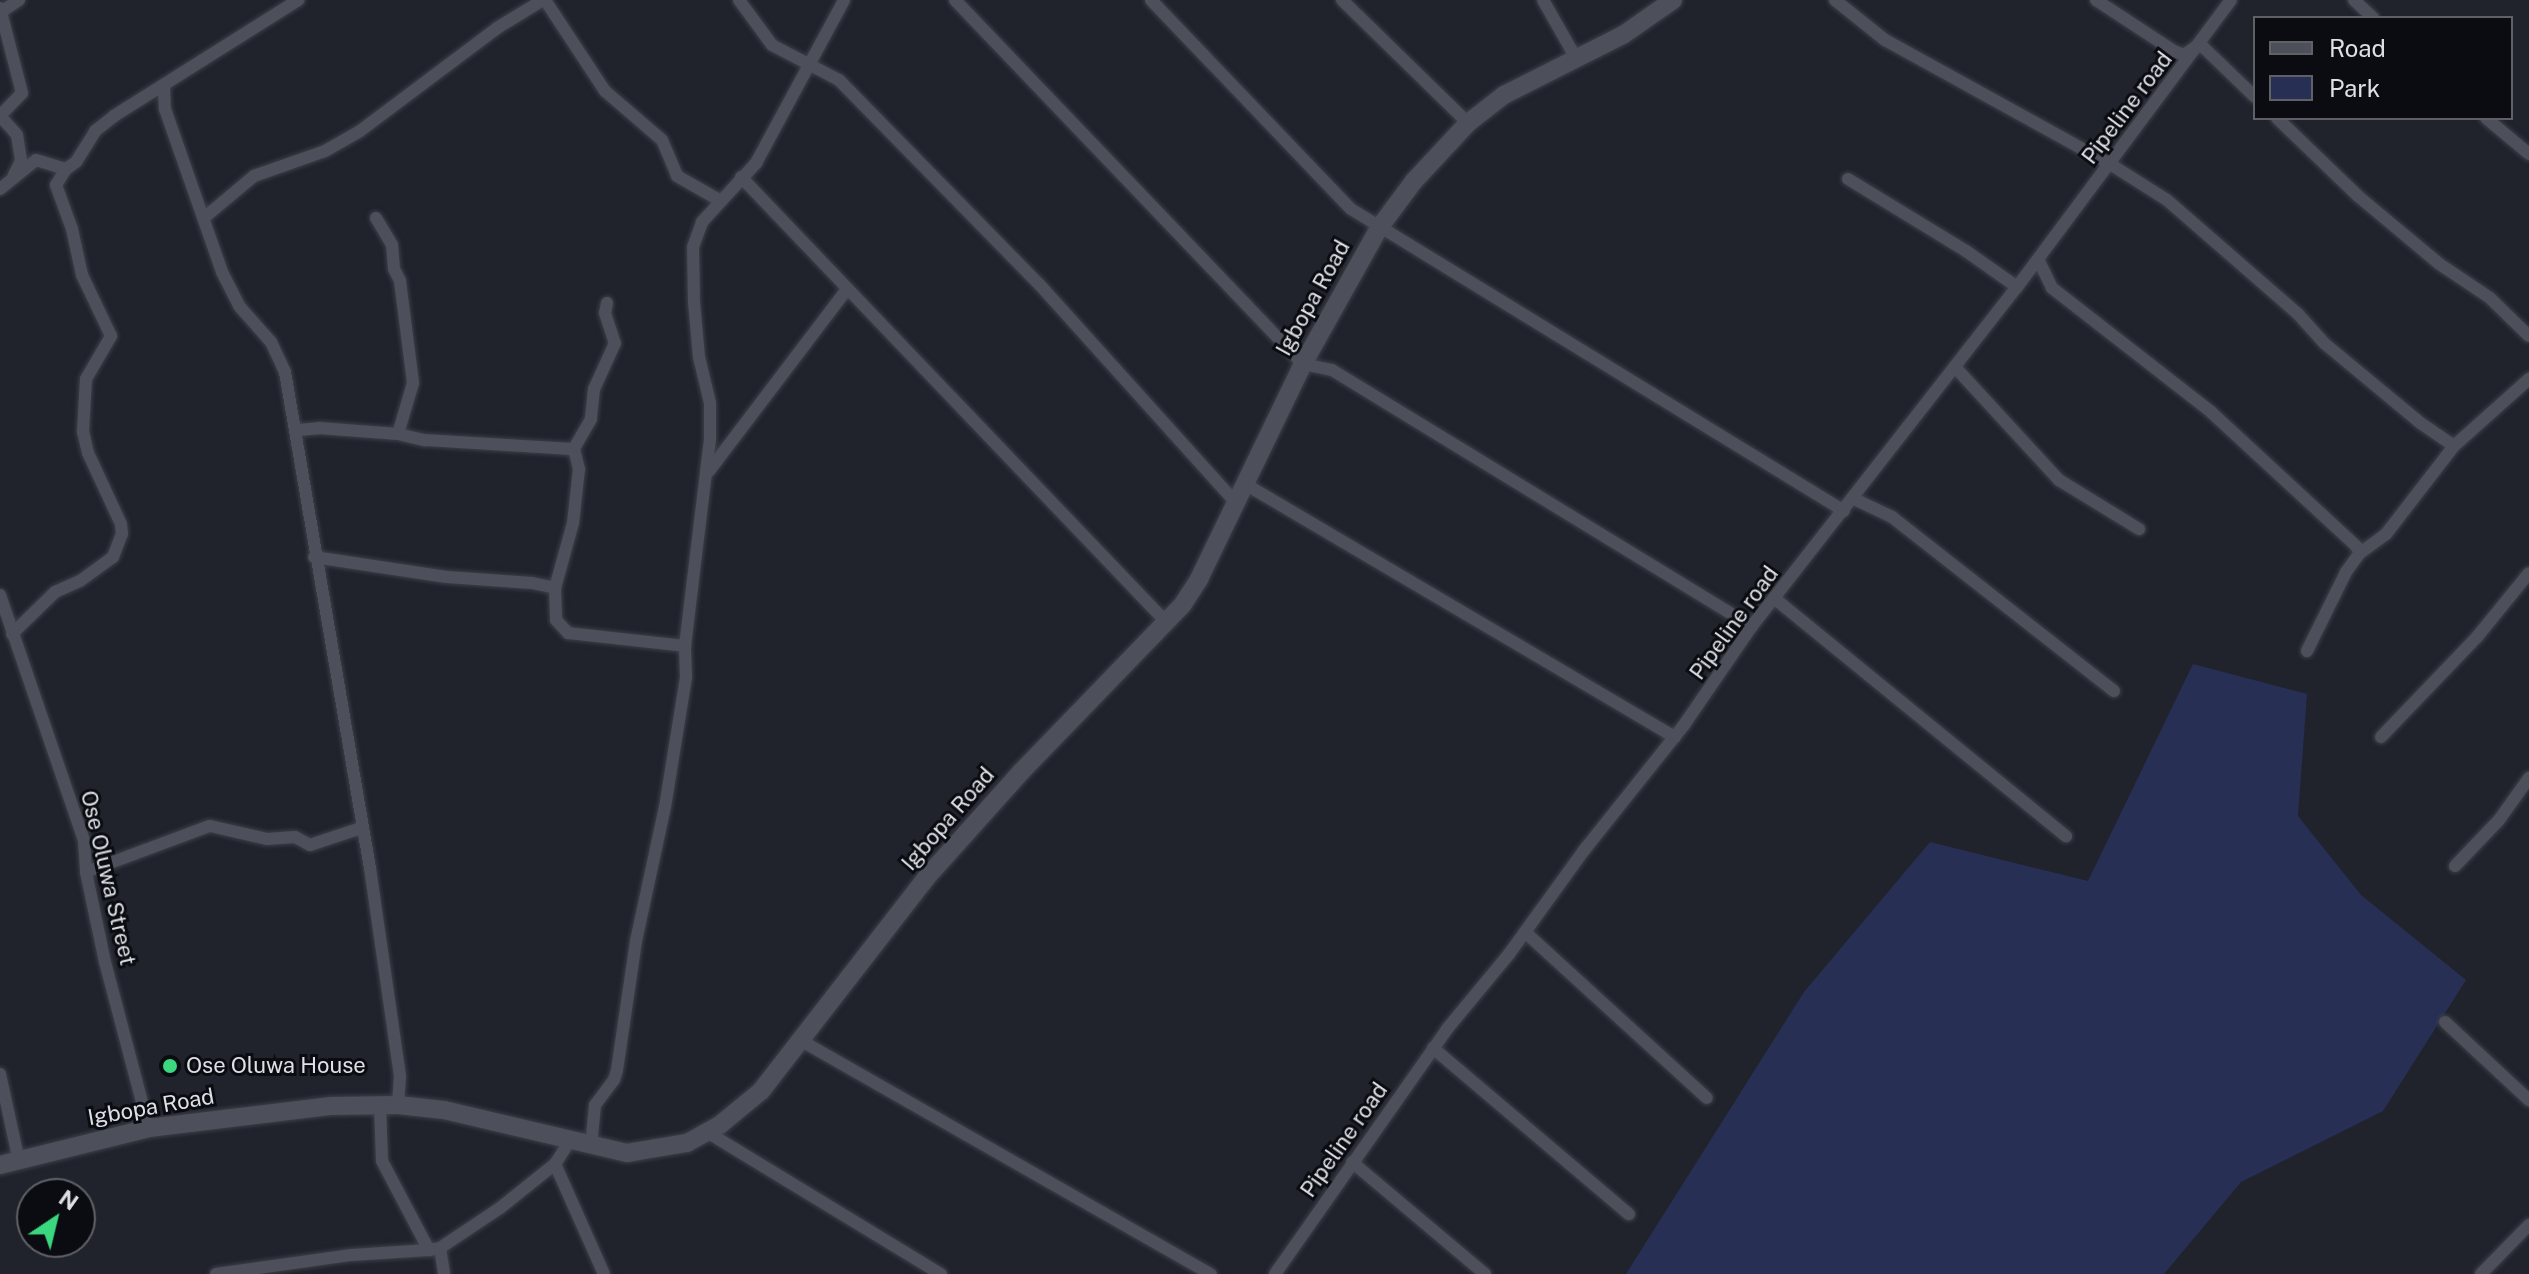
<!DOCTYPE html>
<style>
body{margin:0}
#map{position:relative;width:2529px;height:1274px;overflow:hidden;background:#20232c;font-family:"Public Sans",sans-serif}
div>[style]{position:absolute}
.green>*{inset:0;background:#282f54}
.roads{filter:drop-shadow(0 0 2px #3d3f47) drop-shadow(0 0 2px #3d3f47)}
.street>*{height:12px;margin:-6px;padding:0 6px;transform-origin:6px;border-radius:6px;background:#4d505b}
.secondary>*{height:18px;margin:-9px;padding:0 9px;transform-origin:9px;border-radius:9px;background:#4d505b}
.dots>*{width:22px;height:22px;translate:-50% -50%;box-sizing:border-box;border:4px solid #0b0c11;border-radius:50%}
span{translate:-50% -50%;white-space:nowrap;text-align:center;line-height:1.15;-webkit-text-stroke:6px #0b0c11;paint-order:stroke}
.street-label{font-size:22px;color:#dee0e7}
.poi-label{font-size:22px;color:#dee0e7}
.left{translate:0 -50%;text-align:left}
.legend{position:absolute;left:2253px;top:16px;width:260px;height:104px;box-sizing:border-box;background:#0b0c11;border:2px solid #5f6167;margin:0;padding:10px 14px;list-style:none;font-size:24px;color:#dee0e7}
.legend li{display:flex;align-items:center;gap:16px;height:40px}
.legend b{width:40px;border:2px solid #5f6167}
.north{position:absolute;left:16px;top:1178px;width:80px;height:80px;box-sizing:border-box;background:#0b0c11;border:2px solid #5f6167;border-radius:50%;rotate:35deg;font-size:22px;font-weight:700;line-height:32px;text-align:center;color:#dee0e7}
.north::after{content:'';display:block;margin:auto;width:28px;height:36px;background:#3ad77f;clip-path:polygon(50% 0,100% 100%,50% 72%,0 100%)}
</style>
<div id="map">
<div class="green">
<i style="clip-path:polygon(2193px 664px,2307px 694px,2298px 816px,2361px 895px,2466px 980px,2383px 1111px,2241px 1182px,2164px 1274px,1626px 1274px,1804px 992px,1930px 842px,2088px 881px)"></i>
</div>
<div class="roads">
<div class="street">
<i style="left:545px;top:0;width:109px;rotate:56.6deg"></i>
<i style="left:605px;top:91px;width:75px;rotate:40.7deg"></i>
<i style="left:662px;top:140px;width:39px;rotate:67deg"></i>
<i style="left:677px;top:176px;width:48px;rotate:29.7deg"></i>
<i style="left:739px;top:0;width:56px;rotate:53.7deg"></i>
<i style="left:772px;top:45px;width:76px;rotate:27.6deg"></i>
<i style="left:839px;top:80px;width:286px;rotate:45.6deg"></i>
<i style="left:1039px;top:284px;width:295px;rotate:48deg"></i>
<i style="left:955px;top:0;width:504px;rotate:46.29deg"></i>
<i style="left:1303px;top:364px;width:30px;rotate:12deg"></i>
<i style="left:1332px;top:370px;width:492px;rotate:31.4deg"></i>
<i style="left:1151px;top:0;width:289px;rotate:46.3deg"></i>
<i style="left:1351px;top:209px;width:578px;rotate:31.49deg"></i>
<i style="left:1342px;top:0;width:176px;rotate:44.3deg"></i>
<i style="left:1543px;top:0;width:67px;rotate:60.4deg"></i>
<i style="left:1835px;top:0;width:64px;rotate:38.7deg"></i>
<i style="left:1885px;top:40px;width:257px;rotate:28.9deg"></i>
<i style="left:2110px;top:164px;width:67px;rotate:32.3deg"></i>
<i style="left:2167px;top:200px;width:174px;rotate:41deg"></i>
<i style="left:2298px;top:314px;width:39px;rotate:48deg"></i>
<i style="left:2324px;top:343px;width:124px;rotate:39.7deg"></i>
<i style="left:2419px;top:422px;width:42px;rotate:34.4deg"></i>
<i style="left:2096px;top:0;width:93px;rotate:33.2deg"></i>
<i style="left:2174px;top:51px;width:11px;rotate:22deg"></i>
<i style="left:2184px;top:55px;width:19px;rotate:-35deg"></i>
<i style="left:2200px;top:44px;width:76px;rotate:43.9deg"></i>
<i style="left:2354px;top:0;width:26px;rotate:43deg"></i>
<i style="left:0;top:8px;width:88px;rotate:75.5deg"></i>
<i style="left:22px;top:93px;width:32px;rotate:134deg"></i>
<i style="left:1px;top:12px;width:22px;rotate:-34deg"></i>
<i style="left:164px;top:85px;width:24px;rotate:88deg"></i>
<i style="left:165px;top:109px;width:173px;rotate:70.7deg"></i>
<i style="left:222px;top:272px;width:39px;rotate:63deg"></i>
<i style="left:240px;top:307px;width:47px;rotate:48.5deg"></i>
<i style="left:271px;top:342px;width:33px;rotate:65deg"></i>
<i style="left:285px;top:372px;width:503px;rotate:80.28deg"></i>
<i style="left:370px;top:868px;width:210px;rotate:81.8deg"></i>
<i style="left:400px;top:1076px;width:29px;rotate:94deg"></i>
<i style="left:0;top:116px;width:25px;rotate:48deg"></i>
<i style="left:17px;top:135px;width:26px;rotate:81deg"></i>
<i style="left:21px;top:161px;width:16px;rotate:117deg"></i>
<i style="left:2277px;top:118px;width:112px;rotate:43.9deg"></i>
<i style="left:2358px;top:196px;width:104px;rotate:39.9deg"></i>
<i style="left:2438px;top:263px;width:63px;rotate:33.9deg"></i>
<i style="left:2490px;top:298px;width:54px;rotate:44.3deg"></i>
<i style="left:2486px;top:118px;width:56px;rotate:39.9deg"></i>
<i style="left:741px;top:177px;width:617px;rotate:46.31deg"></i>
<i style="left:1848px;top:179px;width:138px;rotate:31.4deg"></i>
<i style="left:1966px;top:251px;width:62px;rotate:35.2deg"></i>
<i style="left:0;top:189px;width:46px;rotate:-38.9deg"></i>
<i style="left:36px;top:160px;width:31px;rotate:17deg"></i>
<i style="left:66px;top:169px;width:12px;rotate:-35deg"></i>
<i style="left:76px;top:162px;width:36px;rotate:-58deg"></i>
<i style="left:95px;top:131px;width:24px;rotate:-38deg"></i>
<i style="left:114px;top:116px;width:218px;rotate:-32.2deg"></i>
<i style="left:205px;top:217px;width:64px;rotate:-39.9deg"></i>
<i style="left:254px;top:176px;width:75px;rotate:-19.4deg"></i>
<i style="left:325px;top:151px;width:40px;rotate:-29.7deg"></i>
<i style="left:360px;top:131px;width:171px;rotate:-36.9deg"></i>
<i style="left:497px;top:28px;width:54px;rotate:-31.3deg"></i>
<i style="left:376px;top:218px;width:31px;rotate:59deg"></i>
<i style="left:392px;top:245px;width:24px;rotate:85deg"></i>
<i style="left:394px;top:269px;width:13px;rotate:63deg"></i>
<i style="left:400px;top:281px;width:103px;rotate:82.7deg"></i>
<i style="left:413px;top:383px;width:53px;rotate:106.4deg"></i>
<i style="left:2038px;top:259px;width:32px;rotate:64deg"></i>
<i style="left:2052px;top:288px;width:202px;rotate:37.9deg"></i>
<i style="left:2211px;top:412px;width:197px;rotate:42.7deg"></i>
<i style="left:2356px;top:546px;width:8px;rotate:60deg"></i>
<i style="left:607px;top:303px;width:10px;rotate:101deg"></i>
<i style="left:605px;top:313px;width:32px;rotate:72deg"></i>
<i style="left:615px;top:343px;width:51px;rotate:114.5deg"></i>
<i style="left:594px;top:389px;width:30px;rotate:96deg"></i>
<i style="left:591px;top:419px;width:34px;rotate:120deg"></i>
<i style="left:574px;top:449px;width:21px;rotate:76deg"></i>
<i style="left:579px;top:469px;width:54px;rotate:96.3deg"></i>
<i style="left:573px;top:523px;width:67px;rotate:105.5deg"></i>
<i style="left:555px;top:588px;width:32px;rotate:88deg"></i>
<i style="left:556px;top:620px;width:18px;rotate:47deg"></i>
<i style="left:568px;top:633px;width:118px;rotate:6.3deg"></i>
<i style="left:1955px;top:367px;width:154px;rotate:47.4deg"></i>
<i style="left:2059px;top:480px;width:94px;rotate:31.5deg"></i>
<i style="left:298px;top:430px;width:21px;rotate:-5deg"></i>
<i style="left:319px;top:428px;width:79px;rotate:4.3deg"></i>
<i style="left:398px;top:434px;width:28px;rotate:13deg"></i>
<i style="left:425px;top:440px;width:149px;rotate:3.5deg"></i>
<i style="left:709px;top:471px;width:228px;rotate:-52.8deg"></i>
<i style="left:1245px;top:484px;width:499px;rotate:30.5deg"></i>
<i style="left:1854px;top:499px;width:42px;rotate:25.3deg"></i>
<i style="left:1892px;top:517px;width:282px;rotate:38.1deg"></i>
<i style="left:314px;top:557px;width:134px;rotate:8.6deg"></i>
<i style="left:447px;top:577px;width:85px;rotate:4deg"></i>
<i style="left:532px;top:583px;width:24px;rotate:12deg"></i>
<i style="left:0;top:595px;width:260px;rotate:71.1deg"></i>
<i style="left:84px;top:841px;width:31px;rotate:86deg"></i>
<i style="left:86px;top:872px;width:92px;rotate:78.1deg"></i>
<i style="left:105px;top:962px;width:172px;rotate:75.2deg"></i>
<i style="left:1774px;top:598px;width:377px;rotate:39.2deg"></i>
<i style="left:12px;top:634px;width:60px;rotate:-44.3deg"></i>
<i style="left:55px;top:592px;width:27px;rotate:-24deg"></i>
<i style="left:80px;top:581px;width:41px;rotate:-36deg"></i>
<i style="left:113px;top:557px;width:25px;rotate:-69deg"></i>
<i style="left:122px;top:534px;width:10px;rotate:-96deg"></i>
<i style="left:121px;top:524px;width:78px;rotate:-114.9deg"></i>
<i style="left:88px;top:453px;width:22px;rotate:-103deg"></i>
<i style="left:83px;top:432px;width:53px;rotate:-86.8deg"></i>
<i style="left:86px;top:379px;width:50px;rotate:-59.8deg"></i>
<i style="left:111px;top:336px;width:68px;rotate:-115.4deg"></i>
<i style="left:82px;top:275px;width:47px;rotate:-102.3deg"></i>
<i style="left:72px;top:229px;width:47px;rotate:-110deg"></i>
<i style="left:56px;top:185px;width:19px;rotate:-58deg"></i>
<i style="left:2307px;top:651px;width:88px;rotate:-63.7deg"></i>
<i style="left:2346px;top:572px;width:24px;rotate:-54deg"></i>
<i style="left:2360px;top:553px;width:32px;rotate:-36deg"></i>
<i style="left:2386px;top:534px;width:111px;rotate:-52.3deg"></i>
<i style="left:2454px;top:446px;width:101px;rotate:-41.8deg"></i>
<i style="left:2381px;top:737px;width:139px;rotate:-46.2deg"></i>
<i style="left:2477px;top:637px;width:82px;rotate:-50.9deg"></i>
<i style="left:2455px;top:866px;width:64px;rotate:-46.3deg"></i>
<i style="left:2499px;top:820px;width:52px;rotate:-54.5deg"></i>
<i style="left:86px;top:872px;width:132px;rotate:-20.4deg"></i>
<i style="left:210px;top:826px;width:58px;rotate:12.8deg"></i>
<i style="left:267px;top:839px;width:28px;rotate:-4deg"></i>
<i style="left:295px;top:837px;width:17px;rotate:28deg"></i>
<i style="left:310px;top:845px;width:54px;rotate:-18.4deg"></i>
<i style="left:1525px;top:932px;width:246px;rotate:42.4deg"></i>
<i style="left:2445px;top:1022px;width:115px;rotate:42.9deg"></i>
<i style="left:800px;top:1040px;width:473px;rotate:29.7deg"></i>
<i style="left:1433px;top:1048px;width:257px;rotate:40.3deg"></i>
<i style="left:0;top:1074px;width:89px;rotate:77.7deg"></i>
<i style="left:380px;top:1106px;width:55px;rotate:87.9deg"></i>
<i style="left:382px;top:1161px;width:101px;rotate:62.2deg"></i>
<i style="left:429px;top:1250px;width:11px;rotate:-10deg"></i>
<i style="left:440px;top:1248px;width:26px;rotate:81deg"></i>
<i style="left:707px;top:1132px;width:274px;rotate:31.3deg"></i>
<i style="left:591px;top:1146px;width:41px;rotate:-84.4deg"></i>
<i style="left:595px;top:1105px;width:31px;rotate:-53deg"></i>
<i style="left:614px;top:1080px;width:10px;rotate:-73deg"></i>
<i style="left:617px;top:1070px;width:130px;rotate:-81.6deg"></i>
<i style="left:636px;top:941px;width:137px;rotate:-77.8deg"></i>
<i style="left:665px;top:807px;width:132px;rotate:-80.8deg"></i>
<i style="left:686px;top:677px;width:31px;rotate:-92deg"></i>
<i style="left:685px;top:646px;width:208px;rotate:-83.1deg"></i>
<i style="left:710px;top:440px;width:37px;rotate:-90deg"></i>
<i style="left:710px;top:403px;width:47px;rotate:-103.4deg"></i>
<i style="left:699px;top:357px;width:55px;rotate:-95.2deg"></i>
<i style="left:694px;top:302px;width:55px;rotate:-91deg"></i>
<i style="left:693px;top:247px;width:27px;rotate:-70deg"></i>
<i style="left:702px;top:222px;width:80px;rotate:-47.5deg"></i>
<i style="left:756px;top:163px;width:185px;rotate:-61.6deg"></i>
<i style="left:1352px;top:1162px;width:174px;rotate:40.1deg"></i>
<i style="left:555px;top:1164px;width:120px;rotate:66deg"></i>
<i style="left:440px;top:1248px;width:72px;rotate:-33.7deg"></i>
<i style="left:500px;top:1208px;width:70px;rotate:-38.7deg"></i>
<i style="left:555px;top:1164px;width:27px;rotate:-57deg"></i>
<i style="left:216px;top:1274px;width:137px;rotate:-8deg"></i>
<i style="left:352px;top:1255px;width:77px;rotate:-3.7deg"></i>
<i style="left:1275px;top:1274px;width:299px;rotate:-54.9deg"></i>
<i style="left:1447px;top:1029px;width:97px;rotate:-50.4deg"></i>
<i style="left:1509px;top:954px;width:130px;rotate:-54.1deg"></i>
<i style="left:1585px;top:849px;width:159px;rotate:-51.4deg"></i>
<i style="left:1684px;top:725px;width:120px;rotate:-55.5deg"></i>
<i style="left:1752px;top:626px;width:430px;rotate:-52deg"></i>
<i style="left:2017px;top:287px;width:358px;rotate:-53.3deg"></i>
<i style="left:2481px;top:1274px;width:69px;rotate:-45.6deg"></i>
</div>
<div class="secondary">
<i style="left:0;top:1165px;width:154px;rotate:-13.9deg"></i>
<i style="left:149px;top:1128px;width:184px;rotate:-6.9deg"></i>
<i style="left:332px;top:1106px;width:66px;rotate:-0.9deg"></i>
<i style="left:398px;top:1105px;width:46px;rotate:6.2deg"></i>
<i style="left:444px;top:1110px;width:188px;rotate:13.2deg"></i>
<i style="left:627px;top:1153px;width:61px;rotate:-9.5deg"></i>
<i style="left:687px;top:1143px;width:39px;rotate:-29deg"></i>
<i style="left:721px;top:1124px;width:52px;rotate:-39.5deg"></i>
<i style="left:761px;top:1091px;width:269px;rotate:-52.2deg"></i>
<i style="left:926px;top:878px;width:142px;rotate:-48.1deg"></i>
<i style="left:1021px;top:772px;width:233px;rotate:-46deg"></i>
<i style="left:1183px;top:604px;width:30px;rotate:-57deg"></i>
<i style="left:1199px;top:579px;width:239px;rotate:-64.2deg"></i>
<i style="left:1303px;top:364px;width:156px;rotate:-60.8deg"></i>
<i style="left:1379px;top:228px;width:59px;rotate:-53.3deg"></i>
<i style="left:1414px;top:181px;width:79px;rotate:-47deg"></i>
<i style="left:1468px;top:123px;width:46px;rotate:-37.9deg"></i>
<i style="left:1504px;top:95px;width:133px;rotate:-26.8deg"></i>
<i style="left:1623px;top:35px;width:61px;rotate:-35deg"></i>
</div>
</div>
<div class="dots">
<i style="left:170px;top:1066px;background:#3ad77f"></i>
</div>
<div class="street-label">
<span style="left:2127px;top:108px;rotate:-53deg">Pipeline road</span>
<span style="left:1313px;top:298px;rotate:-61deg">Igbopa Road</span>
<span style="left:1734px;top:623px;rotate:-54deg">Pipeline road</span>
<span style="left:948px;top:819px;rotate:-49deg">Igbopa Road</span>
<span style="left:108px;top:878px;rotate:77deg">Ose Oluwa Street</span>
<span style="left:151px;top:1107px;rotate:-10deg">Igbopa Road</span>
<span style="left:1344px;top:1140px;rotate:-55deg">Pipeline road</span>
</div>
<div class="poi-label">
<span class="left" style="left:186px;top:1066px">Ose Oluwa House</span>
</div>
<ul class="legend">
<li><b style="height:10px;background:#4d505b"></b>Road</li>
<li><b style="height:22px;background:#282f54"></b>Park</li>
</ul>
<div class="north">N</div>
</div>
